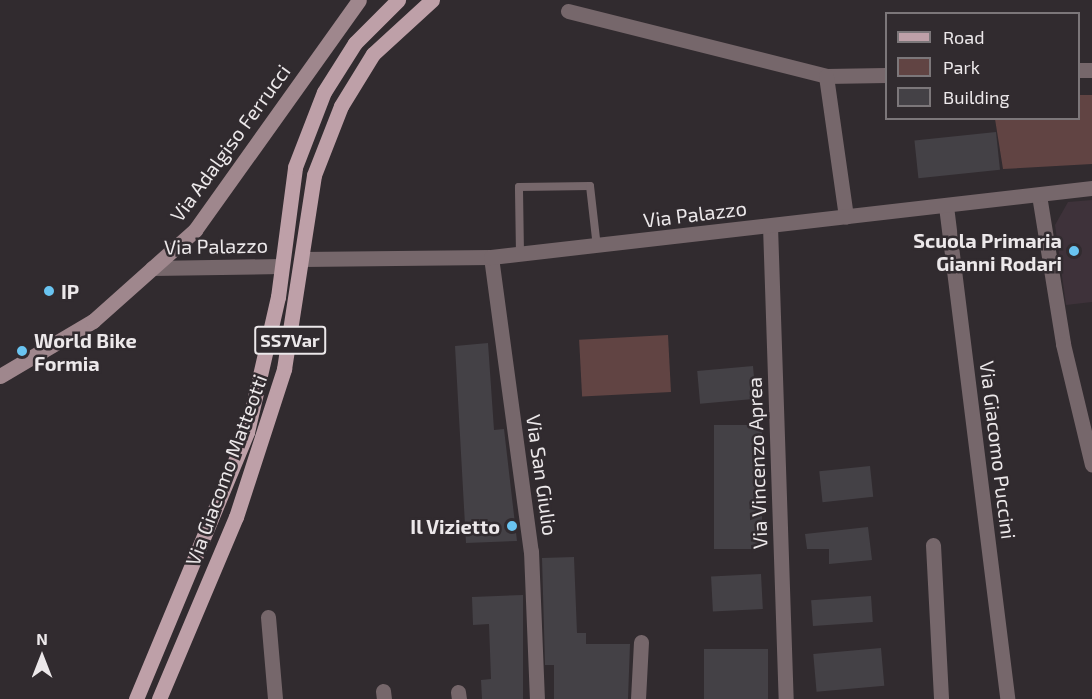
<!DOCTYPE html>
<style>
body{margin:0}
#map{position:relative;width:1092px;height:699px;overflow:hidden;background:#312b2f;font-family:"Exo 2",sans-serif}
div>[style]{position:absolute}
.built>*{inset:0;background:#3e323a}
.green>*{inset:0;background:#614443;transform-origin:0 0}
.building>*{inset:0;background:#444146;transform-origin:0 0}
.lane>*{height:8px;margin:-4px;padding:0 4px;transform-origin:4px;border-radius:4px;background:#76676b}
.street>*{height:15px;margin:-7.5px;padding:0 7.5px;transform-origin:7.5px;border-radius:7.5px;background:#76676b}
.secondary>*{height:15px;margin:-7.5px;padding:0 7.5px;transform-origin:7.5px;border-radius:7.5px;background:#9f878d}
.primary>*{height:15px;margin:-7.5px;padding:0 7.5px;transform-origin:7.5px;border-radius:7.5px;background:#bea0a8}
.dots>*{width:16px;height:16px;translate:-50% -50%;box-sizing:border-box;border:3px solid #312b2f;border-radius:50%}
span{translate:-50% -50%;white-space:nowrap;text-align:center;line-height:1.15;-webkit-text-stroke:5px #312b2f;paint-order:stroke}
.shield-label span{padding:2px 4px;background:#312b2f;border:2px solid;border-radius:4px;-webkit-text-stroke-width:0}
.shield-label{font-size:18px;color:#ece8ea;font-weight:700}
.street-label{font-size:20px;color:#ece8ea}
.poi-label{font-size:20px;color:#ece8ea;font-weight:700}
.right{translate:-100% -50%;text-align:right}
.left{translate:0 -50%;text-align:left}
.legend{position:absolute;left:885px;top:12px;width:195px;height:108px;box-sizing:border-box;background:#312b2f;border:2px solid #7c777a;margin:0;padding:8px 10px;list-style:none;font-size:18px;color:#ece8ea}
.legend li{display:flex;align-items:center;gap:12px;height:30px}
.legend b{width:30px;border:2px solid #7c777a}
.north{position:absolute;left:12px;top:627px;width:60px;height:60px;-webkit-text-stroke:4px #312b2f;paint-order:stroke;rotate:0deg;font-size:16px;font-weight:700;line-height:24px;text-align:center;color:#ece8ea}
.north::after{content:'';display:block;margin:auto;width:21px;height:27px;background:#ece8ea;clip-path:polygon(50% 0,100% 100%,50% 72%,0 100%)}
</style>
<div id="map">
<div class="built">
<i style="clip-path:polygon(1092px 200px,1092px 302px,1066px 305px,1055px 225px,1068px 202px)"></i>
</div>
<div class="green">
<i style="clip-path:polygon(1079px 95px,1092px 95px,1092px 164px,1003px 169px,995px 119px,1078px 118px)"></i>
<i style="left:668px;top:335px;width:57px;height:89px;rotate:87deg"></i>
</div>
<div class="building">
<i style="left:996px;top:132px;width:38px;height:82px;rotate:84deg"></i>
<i style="clip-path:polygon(488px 343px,494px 430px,504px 429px,517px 541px,466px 543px,455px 346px)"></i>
<i style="left:753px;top:366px;width:33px;height:56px;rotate:85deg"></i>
<i style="left:714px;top:425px;width:48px;height:124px"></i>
<i style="left:870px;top:466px;width:31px;height:51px;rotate:84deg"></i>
<i style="clip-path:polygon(868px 527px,872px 560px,829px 564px,829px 549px,807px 549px,805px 534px)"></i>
<i style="clip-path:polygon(574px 557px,577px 633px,586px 633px,586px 644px,630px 644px,628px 699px,554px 699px,554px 665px,545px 665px,542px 558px)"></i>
<i style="left:761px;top:574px;width:35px;height:50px;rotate:87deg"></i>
<i style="clip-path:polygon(523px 595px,523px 699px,482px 699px,481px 680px,491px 679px,489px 624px,473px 625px,472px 597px)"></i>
<i style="left:871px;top:596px;width:26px;height:60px;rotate:86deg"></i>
<i style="left:881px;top:648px;width:38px;height:68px;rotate:85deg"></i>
<i style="left:704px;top:649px;width:64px;height:50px"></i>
</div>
<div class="lane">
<i style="left:520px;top:254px;width:67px;rotate:-90.9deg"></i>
<i style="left:519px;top:187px;width:71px;rotate:-0.8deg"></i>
<i style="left:590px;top:186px;width:61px;rotate:83.5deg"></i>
</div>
<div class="street">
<i style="left:568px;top:11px;width:266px;rotate:14.1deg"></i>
<i style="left:826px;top:76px;width:60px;rotate:-1deg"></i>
<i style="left:1078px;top:70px;width:14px"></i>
<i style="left:826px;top:76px;width:142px;rotate:81.9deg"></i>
<i style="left:1039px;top:195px;width:151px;rotate:80.8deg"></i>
<i style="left:1063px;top:344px;width:124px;rotate:76.5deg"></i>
<i style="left:946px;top:206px;width:497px;rotate:82.9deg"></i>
<i style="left:770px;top:226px;width:473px;rotate:88.1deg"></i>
<i style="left:491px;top:257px;width:297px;rotate:82.3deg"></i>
<i style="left:531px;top:551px;width:148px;rotate:87.7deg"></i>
<i style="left:302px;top:259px;width:189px;rotate:-0.6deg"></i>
<i style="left:491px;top:257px;width:605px;rotate:-6.55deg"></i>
<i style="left:152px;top:268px;width:129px;rotate:-0.9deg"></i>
<i style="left:933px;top:545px;width:154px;rotate:87deg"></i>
<i style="left:268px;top:617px;width:82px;rotate:85.1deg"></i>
<i style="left:383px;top:691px;width:8px;rotate:83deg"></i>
<i style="left:458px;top:692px;width:7px;rotate:82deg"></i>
<i style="left:638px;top:699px;width:57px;rotate:-87deg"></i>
</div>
<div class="secondary">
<i style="left:0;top:376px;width:108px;rotate:-30.6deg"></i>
<i style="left:93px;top:321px;width:137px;rotate:-41.7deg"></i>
<i style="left:195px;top:230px;width:282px;rotate:-54.5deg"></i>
</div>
<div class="primary">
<i style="left:136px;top:699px;width:289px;rotate:-67.4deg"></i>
<i style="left:247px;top:432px;width:139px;rotate:-77.1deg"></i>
<i style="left:278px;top:297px;width:131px;rotate:-82.5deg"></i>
<i style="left:295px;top:167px;width:80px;rotate:-68.9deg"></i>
<i style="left:324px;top:92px;width:58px;rotate:-57.7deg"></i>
<i style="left:355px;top:43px;width:61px;rotate:-45deg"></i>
<i style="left:159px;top:699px;width:198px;rotate:-67.1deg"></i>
<i style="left:236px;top:517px;width:156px;rotate:-72deg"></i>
<i style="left:284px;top:369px;width:196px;rotate:-81.2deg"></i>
<i style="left:314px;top:175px;width:74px;rotate:-68.6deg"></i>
<i style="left:341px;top:106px;width:61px;rotate:-58.4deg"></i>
<i style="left:373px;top:54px;width:80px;rotate:-42.5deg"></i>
</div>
<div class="dots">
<i style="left:1074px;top:251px;background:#69c4f1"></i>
<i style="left:49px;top:291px;background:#69c4f1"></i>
<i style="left:22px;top:351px;background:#69c4f1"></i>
<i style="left:512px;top:526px;background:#69c4f1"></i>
</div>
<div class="shield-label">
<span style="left:290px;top:340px">SS7Var</span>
</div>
<div class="street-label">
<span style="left:230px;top:143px;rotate:-54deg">Via Adalgiso Ferrucci</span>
<span style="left:695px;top:214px;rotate:-7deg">Via Palazzo</span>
<span style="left:216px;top:246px;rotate:-1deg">Via Palazzo</span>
<span style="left:998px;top:450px;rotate:83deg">Via Giacomo Puccini</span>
<span style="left:757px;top:463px;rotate:-92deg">Via Vincenzo Aprea</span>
<span style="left:226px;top:470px;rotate:-70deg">Via Giacomo Matteotti</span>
<span style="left:542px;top:475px;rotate:82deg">Via San Giulio</span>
</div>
<div class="poi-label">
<span class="right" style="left:1062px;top:252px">Scuola Primaria<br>Gianni Rodari</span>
<span class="left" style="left:61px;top:291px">IP</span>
<span class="left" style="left:34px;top:352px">World Bike<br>Formia</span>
<span class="right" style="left:500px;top:526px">Il Vizietto</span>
</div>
<ul class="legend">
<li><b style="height:8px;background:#bea0a8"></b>Road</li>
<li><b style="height:16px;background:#614443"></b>Park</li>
<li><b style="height:16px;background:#444146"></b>Building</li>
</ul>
<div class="north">N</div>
</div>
